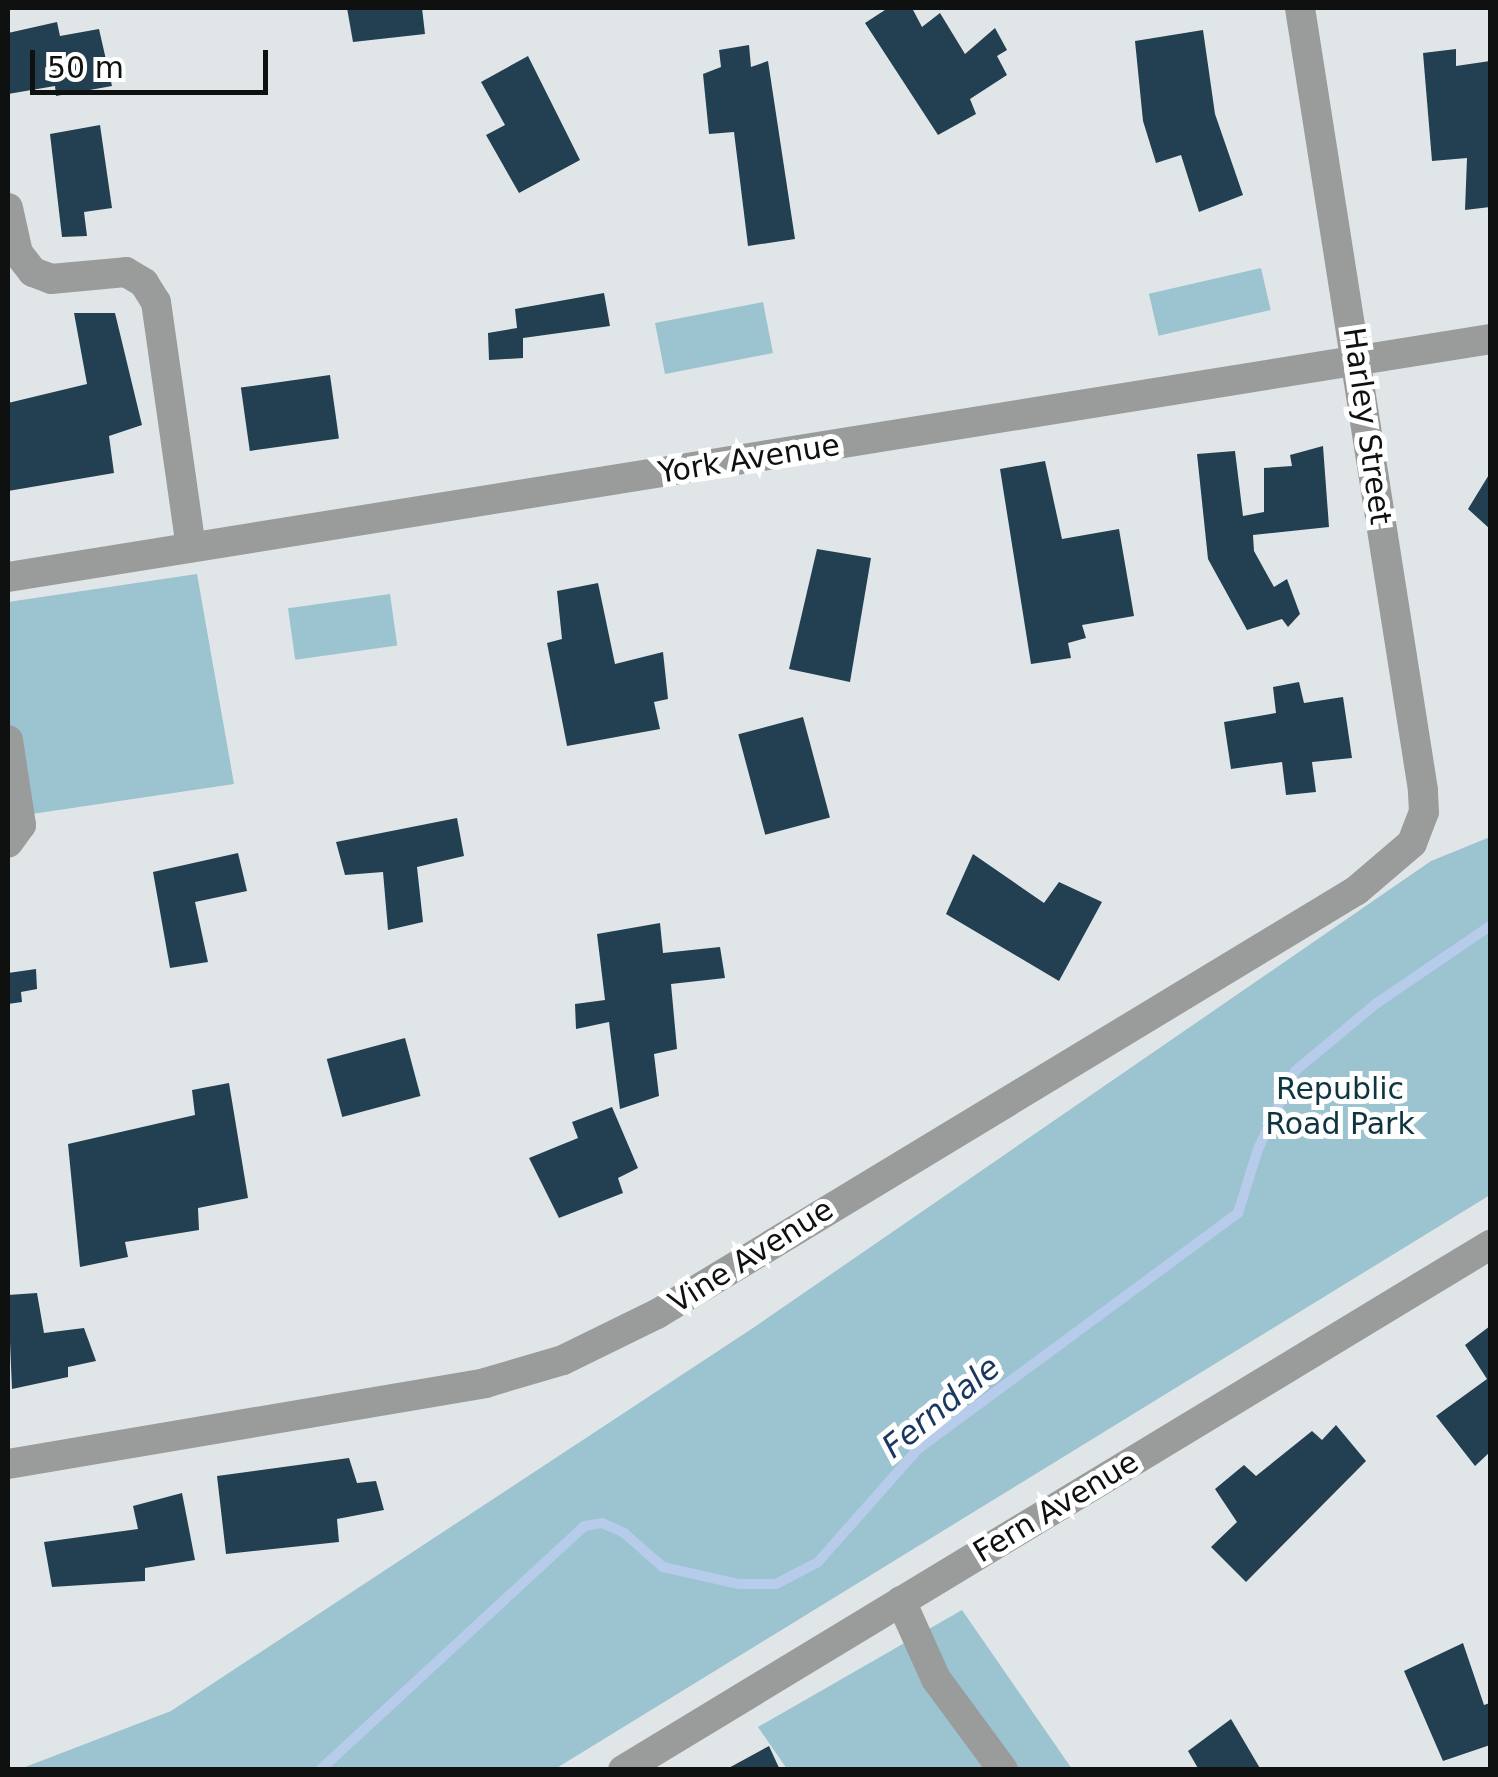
<!DOCTYPE html>
<style>
body{margin:0}
#map{position:relative;width:1498px;height:1777px;overflow:hidden;background:#e0e5e7;font-family:"DejaVu Sans",sans-serif}
div>[style]{position:absolute}
.green>*{inset:0;background:#9cc3d0;transform-origin:0 0}
.stream>*{height:10px;margin:-5px;padding:0 5px;transform-origin:5px;border-radius:5px;background:#b7ccea}
.building>*{inset:0;background:#234052;transform-origin:0 0}
.minor>*{height:30px;margin:-15px;padding:0 15px;transform-origin:15px;border-radius:15px;background:#9a9c9c}
span{translate:-50% -50%;white-space:nowrap;text-align:center;line-height:1.15;-webkit-text-stroke:10px #fff;paint-order:stroke}
.street-label{font-size:30px;color:#0f1111}
.park-label{font-size:30px;color:#0e3540}
.water-label{font-size:32px;color:#1b375f;font-style:italic}
.frame{position:absolute;inset:0;border:10px solid #0f1111;pointer-events:none}
.scale{position:absolute;left:30px;top:50px;width:238px;height:45px;box-sizing:border-box;border:5px solid #0f1111;border-top:0;padding-left:12px;font-size:30px;line-height:35px;white-space:nowrap;color:#0f1111;-webkit-text-stroke:8px #fff;paint-order:stroke}
</style>
<div id="map">
<div class="green">
<i style="left:1261px;top:268px;width:43px;height:115px;rotate:77deg"></i>
<i style="left:763px;top:302px;width:52px;height:110px;rotate:79deg"></i>
<i style="clip-path:polygon(197px 574px,234px 784px,25px 815px,8px 713px,8px 602px)"></i>
<i style="left:390px;top:594px;width:52px;height:103px;rotate:82deg"></i>
<i style="clip-path:polygon(1490px 837px,1490px 1195px,555px 1769px,20px 1769px,171px 1711px,753px 1328px,1431px 861px)"></i>
<i style="clip-path:polygon(962px 1610px,1072px 1769px,787px 1769px,758px 1727px)"></i>
</div>
<div class="stream">
<i style="left:320px;top:1770px;width:359px;rotate:-42.7deg"></i>
<i style="left:584px;top:1526px;width:18px;rotate:-9deg"></i>
<i style="left:602px;top:1523px;width:24px;rotate:24deg"></i>
<i style="left:624px;top:1533px;width:52px;rotate:41.1deg"></i>
<i style="left:663px;top:1567px;width:78px;rotate:12.6deg"></i>
<i style="left:739px;top:1584px;width:37px"></i>
<i style="left:776px;top:1584px;width:47px;rotate:-27.6deg"></i>
<i style="left:818px;top:1562px;width:151px;rotate:-48.5deg"></i>
<i style="left:918px;top:1449px;width:398px;rotate:-36.4deg"></i>
<i style="left:1238px;top:1213px;width:67px;rotate:-72.6deg"></i>
<i style="left:1258px;top:1149px;width:86px;rotate:-64.6deg"></i>
<i style="left:1295px;top:1071px;width:107px;rotate:-39.7deg"></i>
<i style="left:1377px;top:1003px;width:137px;rotate:-34.3deg"></i>
</div>
<div class="building">
<i style="clip-path:polygon(347px 8px,422px 8px,425px 34px,353px 42px)"></i>
<i style="clip-path:polygon(888px 8px,912px 8px,922px 27px,940px 13px,965px 54px,995px 28px,1007px 50px,997px 56px,1007px 75px,970px 99px,976px 114px,938px 135px,865px 23px)"></i>
<i style="clip-path:polygon(57px 22px,60px 36px,99px 29px,112px 86px,56px 96px,55px 86px,8px 94px,8px 33px)"></i>
<i style="clip-path:polygon(1203px 30px,1215px 114px,1243px 195px,1199px 212px,1181px 155px,1156px 163px,1143px 121px,1135px 41px)"></i>
<i style="clip-path:polygon(749px 45px,751px 67px,768px 61px,795px 239px,748px 246px,734px 132px,709px 134px,703px 74px,721px 67px,719px 50px)"></i>
<i style="clip-path:polygon(1456px 49px,1456px 66px,1490px 61px,1490px 207px,1465px 210px,1467px 158px,1432px 161px,1423px 53px)"></i>
<i style="clip-path:polygon(528px 56px,580px 160px,519px 193px,486px 135px,505px 125px,481px 82px)"></i>
<i style="clip-path:polygon(100px 125px,112px 208px,84px 212px,87px 236px,62px 237px,50px 134px)"></i>
<i style="clip-path:polygon(604px 293px,610px 326px,523px 338px,523px 358px,489px 360px,488px 333px,517px 328px,515px 309px)"></i>
<i style="clip-path:polygon(74px 313px,115px 313px,142px 425px,109px 436px,114px 473px,8px 491px,8px 403px,87px 384px)"></i>
<i style="left:330px;top:375px;width:64px;height:90px;rotate:82deg"></i>
<i style="clip-path:polygon(1323px 446px,1329px 527px,1253px 535px,1254px 551px,1274px 587px,1287px 579px,1300px 614px,1288px 627px,1282px 619px,1247px 630px,1208px 559px,1197px 454px,1235px 451px,1243px 516px,1264px 512px,1264px 468px,1292px 466px,1290px 455px)"></i>
<i style="clip-path:polygon(1045px 461px,1062px 539px,1119px 529px,1134px 616px,1082px 625px,1086px 638px,1068px 643px,1071px 658px,1031px 664px,1000px 469px)"></i>
<i style="clip-path:polygon(1490px 473px,1490px 529px,1468px 509px)"></i>
<i style="clip-path:polygon(817px 549px,871px 558px,850px 682px,789px 669px)"></i>
<i style="clip-path:polygon(598px 583px,615px 664px,663px 652px,668px 699px,654px 702px,660px 729px,567px 746px,547px 643px,562px 639px,557px 591px)"></i>
<i style="clip-path:polygon(1299px 682px,1304px 703px,1343px 697px,1352px 758px,1312px 762px,1316px 792px,1286px 795px,1282px 762px,1231px 769px,1224px 722px,1276px 713px,1273px 687px)"></i>
<i style="left:803px;top:717px;width:104px;height:67px;rotate:75deg"></i>
<i style="clip-path:polygon(457px 818px,464px 856px,417px 867px,423px 922px,388px 930px,383px 872px,345px 875px,336px 842px)"></i>
<i style="clip-path:polygon(238px 853px,247px 891px,195px 902px,208px 962px,170px 968px,153px 872px)"></i>
<i style="clip-path:polygon(973px 854px,1044px 903px,1059px 882px,1102px 902px,1059px 981px,946px 914px)"></i>
<i style="clip-path:polygon(660px 923px,663px 953px,720px 947px,725px 978px,671px 984px,677px 1049px,654px 1054px,659px 1096px,620px 1109px,609px 1022px,576px 1029px,575px 1004px,605px 1000px,597px 934px)"></i>
<i style="clip-path:polygon(36px 969px,37px 989px,21px 992px,22px 1002px,8px 1004px,8px 973px)"></i>
<i style="left:405px;top:1038px;width:60px;height:81px;rotate:75deg"></i>
<i style="clip-path:polygon(229px 1083px,248px 1198px,198px 1208px,199px 1230px,125px 1242px,128px 1257px,80px 1267px,68px 1144px,195px 1115px,192px 1090px)"></i>
<i style="clip-path:polygon(612px 1107px,638px 1168px,618px 1178px,623px 1193px,559px 1218px,529px 1158px,578px 1138px,572px 1122px)"></i>
<i style="clip-path:polygon(37px 1293px,44px 1333px,84px 1328px,96px 1361px,68px 1367px,68px 1377px,12px 1389px,8px 1295px)"></i>
<i style="clip-path:polygon(1490px 1326px,1490px 1452px,1475px 1466px,1436px 1416px,1487px 1379px,1465px 1345px)"></i>
<i style="clip-path:polygon(1336px 1425px,1366px 1461px,1246px 1582px,1211px 1547px,1237px 1522px,1215px 1489px,1244px 1465px,1256px 1476px,1312px 1431px,1322px 1440px)"></i>
<i style="clip-path:polygon(349px 1458px,357px 1483px,376px 1481px,384px 1510px,337px 1519px,339px 1542px,226px 1554px,217px 1476px)"></i>
<i style="clip-path:polygon(182px 1493px,195px 1560px,145px 1568px,145px 1581px,52px 1587px,44px 1542px,138px 1529px,133px 1506px)"></i>
<i style="clip-path:polygon(1463px 1643px,1484px 1705px,1490px 1703px,1490px 1745px,1443px 1761px,1404px 1671px)"></i>
<i style="clip-path:polygon(1231px 1719px,1261px 1770px,1199px 1770px,1188px 1751px)"></i>
<i style="clip-path:polygon(769px 1746px,780px 1770px,725px 1770px)"></i>
</div>
<div class="minor">
<i style="left:8px;top:208px;width:46px;rotate:77.5deg"></i>
<i style="left:18px;top:253px;width:24px;rotate:52deg"></i>
<i style="left:33px;top:272px;width:19px;rotate:21deg"></i>
<i style="left:51px;top:279px;width:75px;rotate:-5.3deg"></i>
<i style="left:126px;top:272px;width:21px;rotate:31deg"></i>
<i style="left:144px;top:283px;width:22px;rotate:58deg"></i>
<i style="left:156px;top:302px;width:247px;rotate:81.9deg"></i>
<i style="left:8px;top:577px;width:1501px;rotate:-9.12deg"></i>
<i style="left:8px;top:740px;width:86px;rotate:81.3deg"></i>
<i style="left:21px;top:825px;width:22px;rotate:126deg"></i>
<i style="left:8px;top:1464px;width:484px;rotate:-9.6deg"></i>
<i style="left:485px;top:1383px;width:81px;rotate:-16.4deg"></i>
<i style="left:563px;top:1360px;width:105px;rotate:-26.1deg"></i>
<i style="left:657px;top:1314px;width:818px;rotate:-31.2deg"></i>
<i style="left:1357px;top:890px;width:72px;rotate:-40.5deg"></i>
<i style="left:1412px;top:843px;width:33px;rotate:-69deg"></i>
<i style="left:1424px;top:812px;width:22px;rotate:-93deg"></i>
<i style="left:1423px;top:790px;width:792px;rotate:-98.94deg"></i>
<i style="left:901px;top:1601px;width:85px;rotate:65.8deg"></i>
<i style="left:936px;top:1679px;width:113px;rotate:53.6deg"></i>
<i style="left:623px;top:1770px;width:1014px;rotate:-31.2deg"></i>
</div>
<div class="street-label">
<span style="left:1367px;top:426px;rotate:82deg">Harley Street</span>
<span style="left:749px;top:459px;rotate:-9deg">York Avenue</span>
<span style="left:751px;top:1256px;rotate:-32deg">Vine Avenue</span>
<span style="left:1056px;top:1507px;rotate:-31deg">Fern Avenue</span>
</div>
<div class="park-label">
<span style="left:1340px;top:1106px">Republic<br>Road Park</span>
</div>
<div class="water-label">
<span style="left:941px;top:1407px;rotate:-39deg">Ferndale</span>
</div>
<div class="frame"></div>
<div class="scale">50 m</div>
</div>
